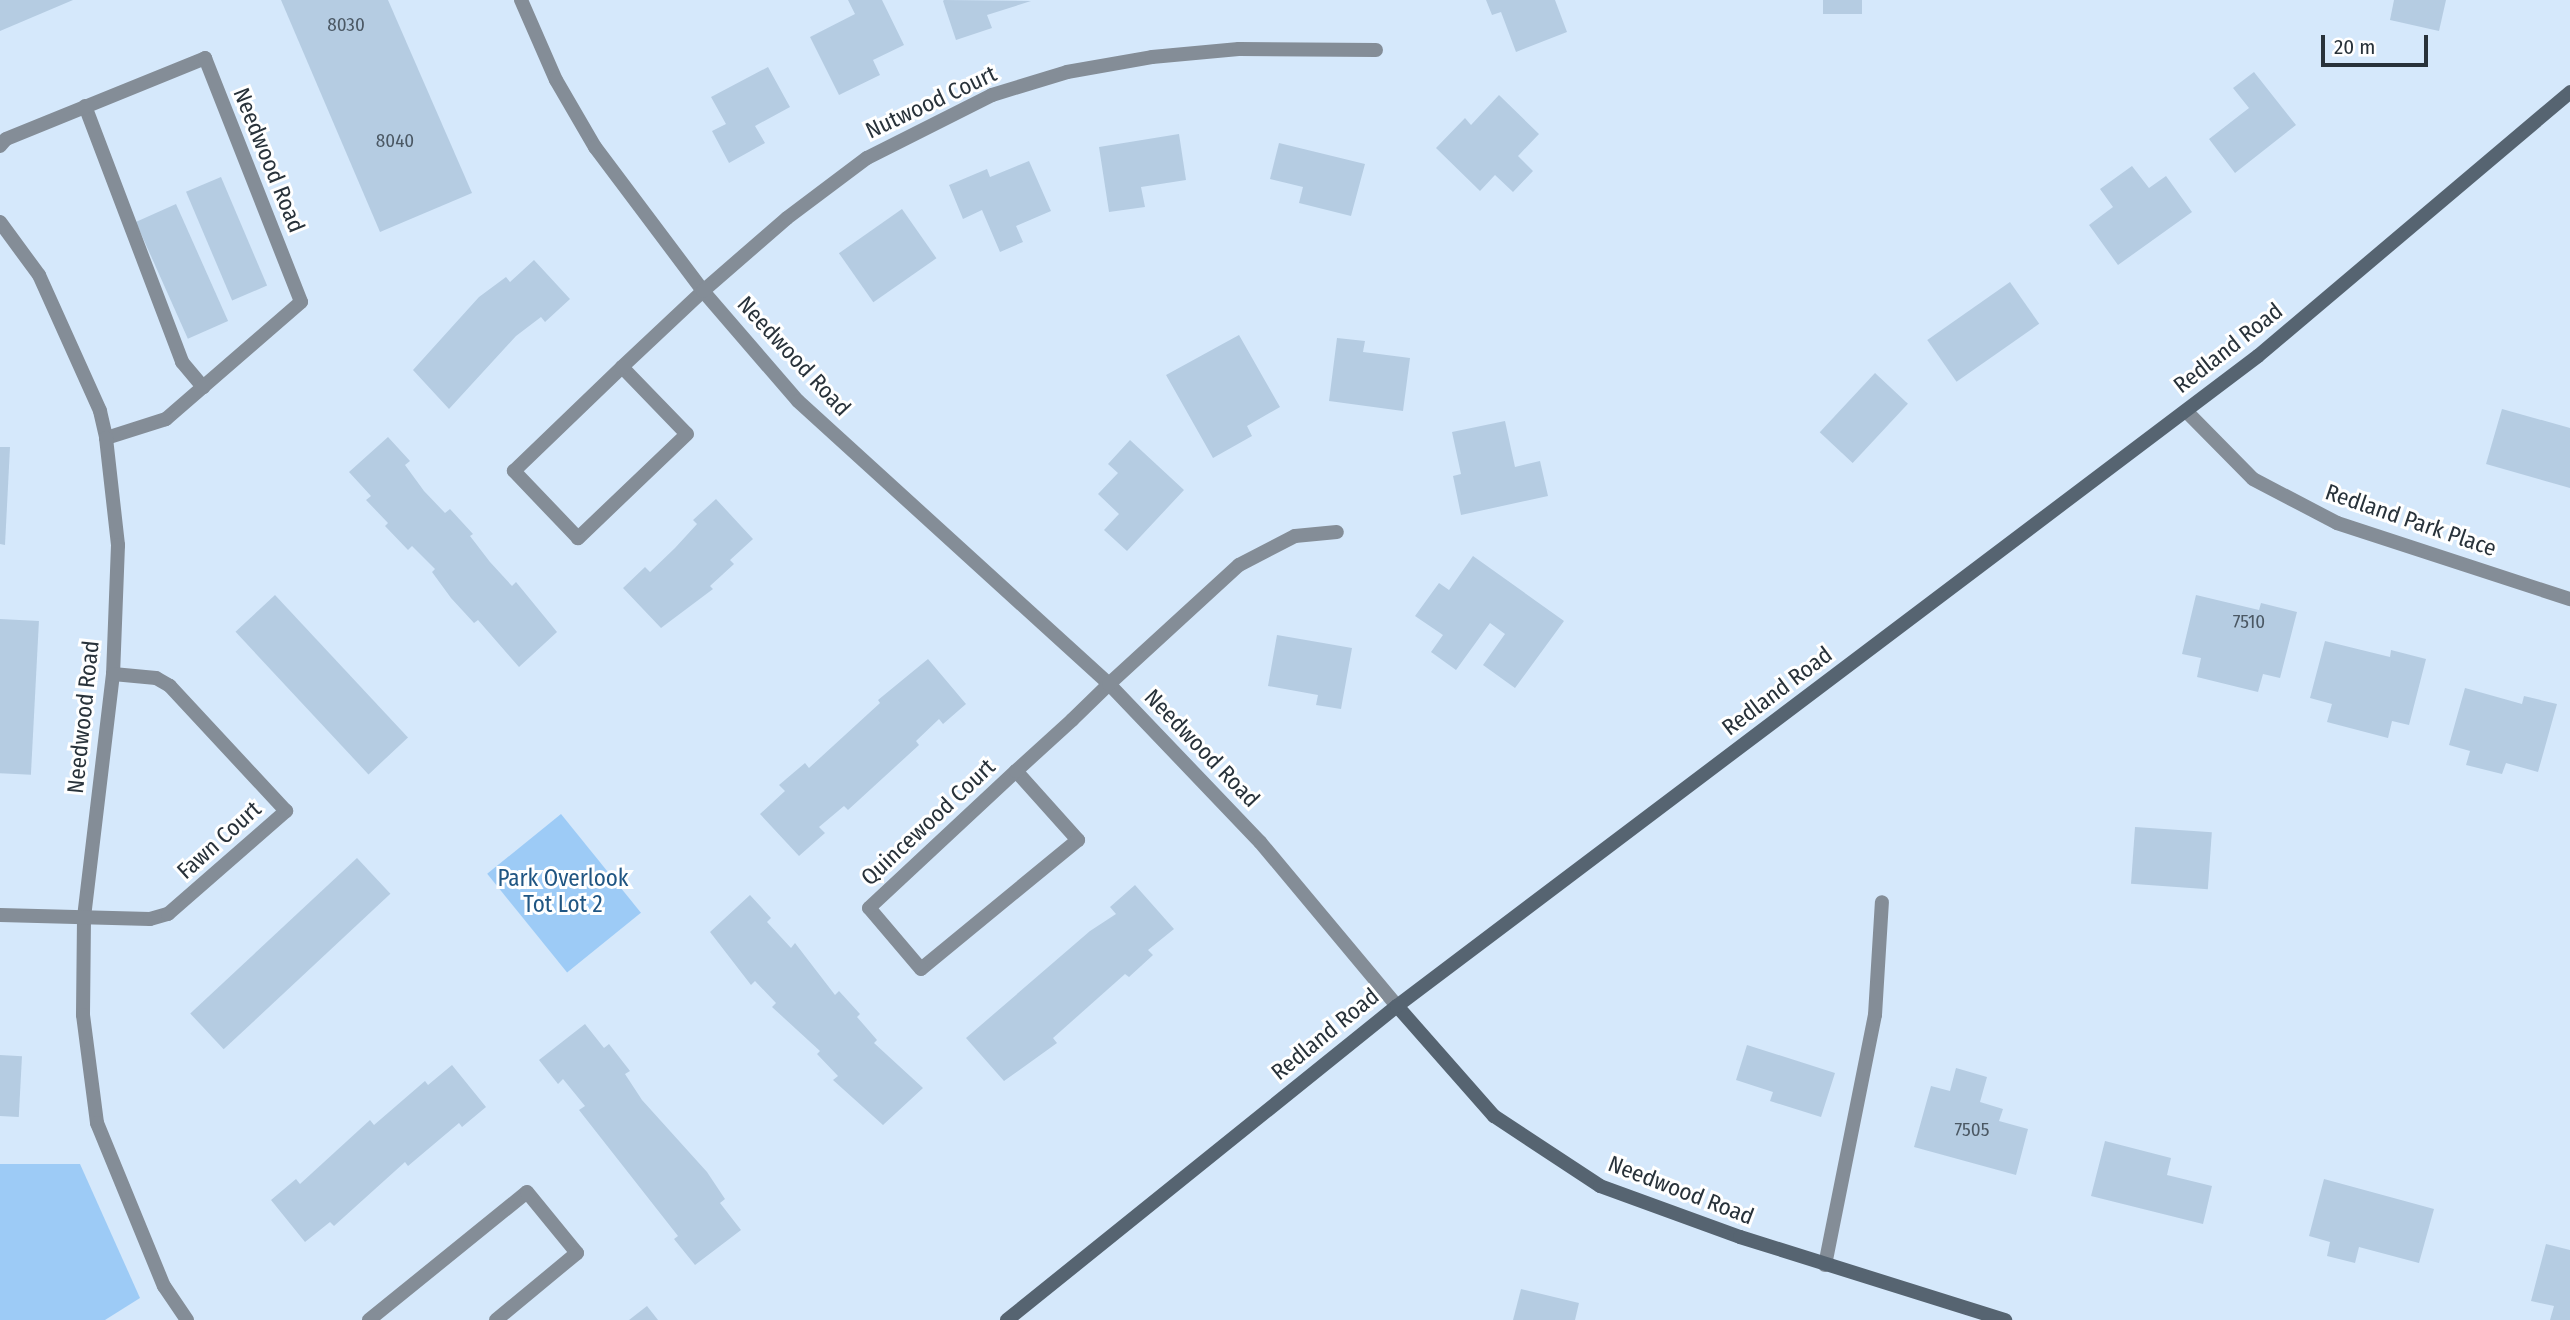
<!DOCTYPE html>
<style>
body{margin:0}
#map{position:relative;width:2570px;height:1320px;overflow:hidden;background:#d5e8fb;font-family:"Fira Sans Condensed",sans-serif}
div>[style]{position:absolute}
.green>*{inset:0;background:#9dcbf6;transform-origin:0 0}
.building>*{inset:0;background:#b5cce2;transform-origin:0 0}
.lane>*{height:14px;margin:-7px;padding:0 7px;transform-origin:7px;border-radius:7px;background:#848d97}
.street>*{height:14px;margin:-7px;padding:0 7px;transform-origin:7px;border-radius:7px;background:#848d97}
.secondary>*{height:14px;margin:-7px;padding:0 7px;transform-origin:7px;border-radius:7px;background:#566471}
span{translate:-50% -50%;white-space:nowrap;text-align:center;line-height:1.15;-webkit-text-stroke:6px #fff;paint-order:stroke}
.number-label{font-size:19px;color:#4b5864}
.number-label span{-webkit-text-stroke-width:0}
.street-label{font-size:23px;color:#28323a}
.park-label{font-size:23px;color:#205683}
.scale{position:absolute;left:2321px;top:35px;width:107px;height:32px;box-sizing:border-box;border:4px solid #28323a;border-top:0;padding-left:9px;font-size:21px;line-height:24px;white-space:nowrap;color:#28323a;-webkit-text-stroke:5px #fff;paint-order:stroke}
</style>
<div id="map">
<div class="green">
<i style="left:561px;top:814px;width:127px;height:95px;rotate:51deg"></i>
<i style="clip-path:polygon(0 1164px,80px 1164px,140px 1298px,105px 1320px,0 1320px)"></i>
</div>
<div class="building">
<i style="clip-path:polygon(0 0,73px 0,0 31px)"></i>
<i style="clip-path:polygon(281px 0,388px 0,472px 193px,380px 232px)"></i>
<i style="clip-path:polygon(848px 0,882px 0,904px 45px,873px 60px,880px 75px,839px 95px,810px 37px,855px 14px)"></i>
<i style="clip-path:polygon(1486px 0,1555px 0,1567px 32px,1516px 52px,1501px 12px,1492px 15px)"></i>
<i style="left:1823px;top:0;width:39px;height:14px"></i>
<i style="clip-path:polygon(2394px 0,2446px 0,2439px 31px,2390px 20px)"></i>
<i style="clip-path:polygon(943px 1px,944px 0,1031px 1px,987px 15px,992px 28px,956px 40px)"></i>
<i style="clip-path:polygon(768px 67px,790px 107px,755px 126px,765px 143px,729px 163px,712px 131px,726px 124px,711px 97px)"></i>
<i style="clip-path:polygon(2254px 72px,2296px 125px,2235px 173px,2209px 139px,2249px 108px,2233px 88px)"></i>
<i style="clip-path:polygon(1499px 95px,1539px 134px,1518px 156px,1533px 171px,1513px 192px,1495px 175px,1480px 191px,1436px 148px,1465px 118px,1471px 125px)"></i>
<i style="clip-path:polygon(1179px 134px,1186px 180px,1141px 187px,1145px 207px,1109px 212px,1099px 147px)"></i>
<i style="clip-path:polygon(1279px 143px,1365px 164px,1351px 216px,1299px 203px,1303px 187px,1270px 179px)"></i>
<i style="clip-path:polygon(1029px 161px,1051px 211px,1016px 226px,1023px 242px,1000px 252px,982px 210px,963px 219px,949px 185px,987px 169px,990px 177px)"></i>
<i style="clip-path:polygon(2132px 166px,2149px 188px,2166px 176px,2192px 212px,2118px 265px,2089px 225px,2113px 207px,2100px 189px)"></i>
<i style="left:221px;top:177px;width:118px;height:38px;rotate:67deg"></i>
<i style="left:176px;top:204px;width:128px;height:44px;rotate:66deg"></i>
<i style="left:902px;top:209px;width:60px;height:77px;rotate:55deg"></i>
<i style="clip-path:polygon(534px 260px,570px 299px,545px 322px,541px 317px,516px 336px,449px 409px,413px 370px,479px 297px,506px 277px,510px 282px)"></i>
<i style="left:2010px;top:282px;width:51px;height:101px;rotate:55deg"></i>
<i style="clip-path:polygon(1239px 335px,1280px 407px,1247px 426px,1252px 436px,1213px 458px,1166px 375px)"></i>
<i style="clip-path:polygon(1337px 338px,1365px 341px,1363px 352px,1410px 358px,1403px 411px,1329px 401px)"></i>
<i style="left:1875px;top:373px;width:45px;height:81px;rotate:43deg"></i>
<i style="clip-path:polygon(2502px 409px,2570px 428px,2570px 488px,2486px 464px)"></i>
<i style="clip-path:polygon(1505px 421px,1515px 467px,1540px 461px,1548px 496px,1461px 515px,1453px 476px,1461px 474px,1452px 432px)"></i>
<i style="clip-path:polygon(388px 437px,410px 461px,405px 465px,424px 491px,445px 513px,450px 509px,473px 534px,470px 536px,490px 562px,512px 586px,516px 582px,557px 632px,519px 667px,478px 620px,474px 623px,451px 598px,432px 572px,435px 569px,412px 546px,408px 550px,385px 526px,388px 523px,366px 500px,371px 496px,349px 472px)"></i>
<i style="clip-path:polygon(1130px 440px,1184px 490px,1127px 551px,1104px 530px,1119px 514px,1098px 494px,1118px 473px,1108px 464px)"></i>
<i style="clip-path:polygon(0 447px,10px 447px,5px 545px,0 544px)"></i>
<i style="clip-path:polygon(716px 499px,753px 539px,730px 560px,734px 564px,710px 586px,713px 589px,661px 628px,623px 588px,645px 567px,650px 572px,675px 548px,697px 524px,693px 520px)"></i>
<i style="clip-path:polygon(1473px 556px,1564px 621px,1515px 688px,1483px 665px,1505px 634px,1490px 623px,1456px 670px,1431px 652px,1443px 635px,1415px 616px,1439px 583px,1449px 590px)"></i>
<i style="left:275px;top:595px;width:195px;height:54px;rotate:47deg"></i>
<i style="clip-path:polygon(2196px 595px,2259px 610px,2261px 603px,2297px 612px,2280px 678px,2263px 674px,2258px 692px,2197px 677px,2201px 658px,2182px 654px)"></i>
<i style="left:0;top:619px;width:39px;height:154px;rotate:3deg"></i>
<i style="clip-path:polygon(1277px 635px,1352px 648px,1341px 709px,1316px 705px,1318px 695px,1268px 686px)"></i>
<i style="clip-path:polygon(2325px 641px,2390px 657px,2391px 650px,2426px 659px,2409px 725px,2392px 721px,2388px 738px,2327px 722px,2332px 704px,2310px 698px)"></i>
<i style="clip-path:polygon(928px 659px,966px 704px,943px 724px,939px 719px,916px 741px,919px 745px,848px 810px,844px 806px,819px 827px,825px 833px,799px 856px,760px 814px,785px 791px,779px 785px,805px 763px,809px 768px,880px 703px,878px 700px)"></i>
<i style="clip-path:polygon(2465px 688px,2522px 704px,2524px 696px,2557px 704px,2538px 772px,2506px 763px,2502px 774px,2466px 765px,2470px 751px,2449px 745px)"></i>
<i style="left:2135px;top:827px;width:77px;height:57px;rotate:4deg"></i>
<i style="left:357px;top:858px;width:49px;height:228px;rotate:47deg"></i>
<i style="clip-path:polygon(1135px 885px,1174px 929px,1148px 950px,1153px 955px,1129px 977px,1125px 974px,1053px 1038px,1057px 1043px,1004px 1081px,966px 1038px,1090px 931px,1116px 914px,1110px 907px)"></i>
<i style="clip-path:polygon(750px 895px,771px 918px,767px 922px,791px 948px,795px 943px,835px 995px,839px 991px,860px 1014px,857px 1017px,877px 1040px,874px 1043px,923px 1088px,883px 1125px,833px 1080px,838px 1076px,817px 1054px,820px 1051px,772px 1007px,776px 1003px,755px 981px,751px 985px,710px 932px)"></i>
<i style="clip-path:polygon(585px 1024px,604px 1048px,609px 1044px,630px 1071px,625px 1074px,642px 1100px,707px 1172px,725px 1199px,720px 1203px,741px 1230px,695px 1265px,674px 1239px,678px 1236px,579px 1110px,585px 1106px,563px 1079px,558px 1084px,539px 1060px)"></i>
<i style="clip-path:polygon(1747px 1045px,1835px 1073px,1821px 1117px,1770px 1101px,1773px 1092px,1736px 1080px)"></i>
<i style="left:0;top:1055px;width:22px;height:61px;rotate:3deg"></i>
<i style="clip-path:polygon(452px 1065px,486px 1107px,462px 1127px,459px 1123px,408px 1166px,405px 1162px,334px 1226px,330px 1222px,305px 1242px,271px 1200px,296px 1179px,300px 1184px,370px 1120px,374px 1125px,425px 1081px,428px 1085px)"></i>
<i style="clip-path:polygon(1956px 1068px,1987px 1077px,1980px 1102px,2003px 1109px,1999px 1121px,2028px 1129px,2016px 1175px,1914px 1147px,1931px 1086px,1950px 1091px)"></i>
<i style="clip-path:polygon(2105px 1141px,2171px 1158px,2167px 1175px,2212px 1186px,2203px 1224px,2091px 1196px)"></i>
<i style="clip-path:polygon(2324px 1179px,2434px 1209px,2419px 1263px,2359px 1247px,2355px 1263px,2327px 1256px,2330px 1242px,2309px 1236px)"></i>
<i style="clip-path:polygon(2546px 1244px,2570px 1250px,2570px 1320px,2550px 1320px,2554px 1306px,2531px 1301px)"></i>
<i style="clip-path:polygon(1521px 1289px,1579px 1303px,1575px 1320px,1513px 1320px)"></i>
<i style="clip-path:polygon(647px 1306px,658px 1320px,629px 1320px)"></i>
</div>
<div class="lane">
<i style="left:85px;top:106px;width:274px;rotate:69.2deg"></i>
<i style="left:182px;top:362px;width:33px;rotate:50deg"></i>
<i style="left:1825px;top:1265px;width:255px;rotate:-78.7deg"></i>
<i style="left:1875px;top:1015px;width:113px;rotate:-86.5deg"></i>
</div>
<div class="street">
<i style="left:521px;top:0;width:87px;rotate:66.4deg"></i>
<i style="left:556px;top:80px;width:78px;rotate:59.8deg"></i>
<i style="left:595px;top:147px;width:180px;rotate:53.1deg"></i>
<i style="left:703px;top:291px;width:145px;rotate:49.2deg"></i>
<i style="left:798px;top:401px;width:420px;rotate:42.3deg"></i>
<i style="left:1109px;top:684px;width:219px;rotate:46.3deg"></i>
<i style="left:1260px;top:842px;width:214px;rotate:50.1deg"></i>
<i style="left:0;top:146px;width:9px;rotate:-49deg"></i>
<i style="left:6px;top:139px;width:215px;rotate:-22.1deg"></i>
<i style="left:205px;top:58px;width:262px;rotate:68.5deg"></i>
<i style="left:301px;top:302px;width:179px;rotate:139.1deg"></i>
<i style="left:166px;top:419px;width:63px;rotate:162.4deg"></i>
<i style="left:0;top:222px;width:66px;rotate:53.7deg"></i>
<i style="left:39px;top:275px;width:149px;rotate:65.8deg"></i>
<i style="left:100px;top:411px;width:28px;rotate:77deg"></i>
<i style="left:106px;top:438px;width:108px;rotate:83.6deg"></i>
<i style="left:118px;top:545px;width:129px;rotate:92.2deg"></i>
<i style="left:113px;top:674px;width:246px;rotate:96.8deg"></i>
<i style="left:84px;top:918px;width:97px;rotate:90.6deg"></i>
<i style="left:83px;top:1015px;width:109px;rotate:82.6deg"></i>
<i style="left:97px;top:1123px;width:176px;rotate:67.7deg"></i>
<i style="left:164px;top:1286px;width:41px;rotate:55.9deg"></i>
<i style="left:622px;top:367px;width:93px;rotate:45.9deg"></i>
<i style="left:687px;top:434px;width:151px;rotate:136.3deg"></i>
<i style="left:578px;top:538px;width:93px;rotate:-133.7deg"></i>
<i style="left:514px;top:471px;width:150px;rotate:-43.9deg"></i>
<i style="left:622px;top:367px;width:111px;rotate:-43.2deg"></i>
<i style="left:703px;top:291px;width:111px;rotate:-41deg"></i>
<i style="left:787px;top:218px;width:100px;rotate:-36.9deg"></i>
<i style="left:867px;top:158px;width:140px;rotate:-26.7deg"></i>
<i style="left:992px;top:95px;width:78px;rotate:-17deg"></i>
<i style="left:1067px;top:72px;width:86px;rotate:-10deg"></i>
<i style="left:1152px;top:57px;width:87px;rotate:-5.3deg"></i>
<i style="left:1239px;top:49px;width:137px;rotate:0.4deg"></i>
<i style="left:2186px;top:411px;width:95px;rotate:45.4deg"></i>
<i style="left:2253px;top:479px;width:95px;rotate:27.6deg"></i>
<i style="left:2337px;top:523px;width:245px;rotate:18.1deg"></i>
<i style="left:1016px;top:771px;width:93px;rotate:48.1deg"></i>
<i style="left:1078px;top:840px;width:203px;rotate:140.6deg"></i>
<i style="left:921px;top:969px;width:80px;rotate:-130.4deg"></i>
<i style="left:869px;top:908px;width:201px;rotate:-43deg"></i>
<i style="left:1016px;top:771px;width:76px;rotate:-42.3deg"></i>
<i style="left:1072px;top:720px;width:52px;rotate:-44.2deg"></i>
<i style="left:1109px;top:684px;width:176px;rotate:-42.5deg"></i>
<i style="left:1239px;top:565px;width:63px;rotate:-27.4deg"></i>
<i style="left:1295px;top:536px;width:42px;rotate:-5.4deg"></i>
<i style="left:0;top:915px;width:150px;rotate:1.5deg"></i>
<i style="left:150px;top:919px;width:19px;rotate:-16deg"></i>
<i style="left:168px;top:914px;width:157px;rotate:-41.1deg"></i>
<i style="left:286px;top:811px;width:171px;rotate:-132.9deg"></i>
<i style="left:170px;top:686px;width:16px;rotate:-150deg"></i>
<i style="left:156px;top:678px;width:43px;rotate:-174.7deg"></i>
<i style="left:369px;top:1320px;width:203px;rotate:-39deg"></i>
<i style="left:527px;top:1192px;width:79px;rotate:50.7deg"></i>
<i style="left:577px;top:1253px;width:105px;rotate:140.4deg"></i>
</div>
<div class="secondary">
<i style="left:1397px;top:1006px;width:147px;rotate:48.6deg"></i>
<i style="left:1494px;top:1116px;width:127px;rotate:33.4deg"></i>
<i style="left:1600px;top:1186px;width:149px;rotate:20deg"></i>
<i style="left:1740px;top:1237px;width:278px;rotate:17.4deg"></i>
<i style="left:1007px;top:1320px;width:501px;rotate:-38.84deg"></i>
<i style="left:1397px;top:1006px;width:1079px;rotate:-37.05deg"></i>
<i style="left:2258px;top:356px;width:409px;rotate:-40.2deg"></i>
</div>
<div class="number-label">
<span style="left:346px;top:25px">8030</span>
<span style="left:395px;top:141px">8040</span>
<span style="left:2249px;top:622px">7510</span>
<span style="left:1972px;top:1130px">7505</span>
</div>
<div class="street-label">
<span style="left:931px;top:102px;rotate:-25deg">Nutwood Court</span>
<span style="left:269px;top:160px;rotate:68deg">Needwood Road</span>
<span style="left:2228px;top:348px;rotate:-38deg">Redland Road</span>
<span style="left:794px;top:356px;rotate:47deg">Needwood Road</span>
<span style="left:2411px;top:520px;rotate:19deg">Redland Park Place</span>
<span style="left:1777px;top:691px;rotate:-37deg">Redland Road</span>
<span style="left:83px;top:717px;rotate:-84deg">Needwood Road</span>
<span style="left:1202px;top:748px;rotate:46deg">Needwood Road</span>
<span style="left:928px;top:822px;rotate:-43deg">Quincewood Court</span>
<span style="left:219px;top:840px;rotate:-42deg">Fawn Court</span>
<span style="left:1325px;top:1034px;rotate:-39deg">Redland Road</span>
<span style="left:1681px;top:1190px;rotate:21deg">Needwood Road</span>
</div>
<div class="park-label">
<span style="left:563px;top:891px">Park Overlook<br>Tot Lot 2</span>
</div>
<div class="scale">20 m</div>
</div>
